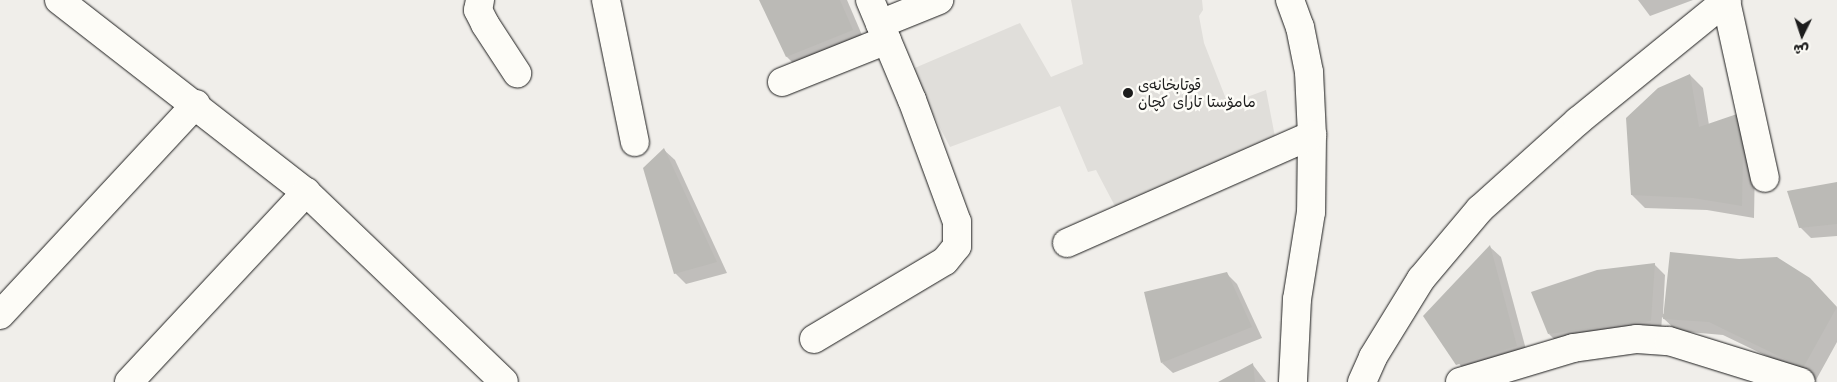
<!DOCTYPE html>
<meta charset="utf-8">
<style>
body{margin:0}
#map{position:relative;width:1837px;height:382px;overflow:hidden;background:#f0eeea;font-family:Mali,"Playpen Sans Arabic",sans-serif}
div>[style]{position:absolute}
.built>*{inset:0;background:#e0deda}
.shadow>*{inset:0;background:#0003}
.building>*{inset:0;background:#bbbab6}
.roads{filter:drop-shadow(0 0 1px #1c1c1c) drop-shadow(0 0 1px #1c1c1c)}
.minor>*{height:28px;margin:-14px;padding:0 14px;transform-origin:14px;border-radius:14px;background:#fdfcf7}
.dots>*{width:14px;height:14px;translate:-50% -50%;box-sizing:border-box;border:2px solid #fdfcf7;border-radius:50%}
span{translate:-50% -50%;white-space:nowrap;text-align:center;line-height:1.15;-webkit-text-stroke:5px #fdfcf7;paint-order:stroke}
.poi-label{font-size:15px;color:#1c1c1c}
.left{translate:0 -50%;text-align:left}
.north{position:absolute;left:1777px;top:10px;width:50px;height:50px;-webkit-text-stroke:4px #fdfcf7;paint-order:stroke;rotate:184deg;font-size:14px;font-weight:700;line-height:20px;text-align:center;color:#1c1c1c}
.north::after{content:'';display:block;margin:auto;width:18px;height:22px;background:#1c1c1c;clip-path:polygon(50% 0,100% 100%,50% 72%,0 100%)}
</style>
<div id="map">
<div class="built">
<i style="clip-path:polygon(1071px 0,1202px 0,1203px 10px,1199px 16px,1204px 43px,1228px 104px,1266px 90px,1276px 142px,1117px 210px,1096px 170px,1088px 172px,1060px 106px,950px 147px,910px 70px,1020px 23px,1051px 77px,1083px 64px)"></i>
</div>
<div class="shadow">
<i style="clip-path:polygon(761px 0,847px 0,865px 42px,799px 69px,787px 57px)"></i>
<i style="clip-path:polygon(1638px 0,1693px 0,1650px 16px)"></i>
<i style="clip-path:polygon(1690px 75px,1703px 88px,1709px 125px,1736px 115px,1749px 128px,1755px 163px,1754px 218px,1707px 210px,1645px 208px,1632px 195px)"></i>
<i style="clip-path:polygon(664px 150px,675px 160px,727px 273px,686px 284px,675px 273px)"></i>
<i style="clip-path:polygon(1837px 183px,1837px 236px,1811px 238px,1800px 227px)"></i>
<i style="clip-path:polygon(1490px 247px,1501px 257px,1528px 357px,1468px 376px,1425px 316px)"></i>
<i style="clip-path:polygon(1654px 264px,1665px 275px,1663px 314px,1809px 279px,1837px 308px,1837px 342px,1816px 380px,1723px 335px,1677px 331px,1662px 317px,1661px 332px,1560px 345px,1549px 334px)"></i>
<i style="clip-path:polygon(1226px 273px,1237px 284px,1262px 338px,1173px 373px,1162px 363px)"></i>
<i style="clip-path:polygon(1253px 365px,1266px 382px,1221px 382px)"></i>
</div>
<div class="building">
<i style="clip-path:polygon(759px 0,840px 0,853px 30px,786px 57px)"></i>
<i style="clip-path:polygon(1690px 74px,1699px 127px,1737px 114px,1743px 150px,1742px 206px,1693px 198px,1631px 195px,1626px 118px,1658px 88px)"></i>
<i style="clip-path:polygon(664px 148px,717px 262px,674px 274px,643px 168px)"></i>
<i style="clip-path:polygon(1837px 182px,1837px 224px,1799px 228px,1787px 191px)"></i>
<i style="clip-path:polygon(1490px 245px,1517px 346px,1456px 365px,1423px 316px)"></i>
<i style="clip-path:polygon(1670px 252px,1739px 259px,1777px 257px,1810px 278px,1837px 307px,1803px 368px,1709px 322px,1663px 319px)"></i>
<i style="clip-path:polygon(1655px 263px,1651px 321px,1548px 334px,1531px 292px,1597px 270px)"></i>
<i style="clip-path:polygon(1227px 272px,1252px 327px,1161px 363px,1144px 292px)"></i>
<i style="clip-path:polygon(1253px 363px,1255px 382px,1218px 382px)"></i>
</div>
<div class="roads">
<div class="minor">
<i style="left:59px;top:0;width:313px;rotate:37.9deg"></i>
<i style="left:306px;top:192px;width:274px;rotate:43.8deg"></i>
<i style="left:480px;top:0;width:10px;rotate:101deg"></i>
<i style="left:478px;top:10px;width:16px;rotate:63deg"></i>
<i style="left:485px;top:24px;width:59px;rotate:56.9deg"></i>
<i style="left:606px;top:0;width:145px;rotate:78.5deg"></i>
<i style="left:1290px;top:0;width:29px;rotate:70deg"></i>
<i style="left:1300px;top:27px;width:46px;rotate:78.7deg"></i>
<i style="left:1309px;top:72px;width:63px;rotate:87.3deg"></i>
<i style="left:1312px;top:135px;width:77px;rotate:90.7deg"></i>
<i style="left:1311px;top:212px;width:88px;rotate:99.1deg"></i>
<i style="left:1297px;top:299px;width:83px;rotate:92.8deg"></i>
<i style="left:1726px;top:1px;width:181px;rotate:77.6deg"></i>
<i style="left:880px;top:24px;width:64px;rotate:-22.1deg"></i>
<i style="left:782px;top:82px;width:113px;rotate:-21.8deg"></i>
<i style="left:1067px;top:243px;width:268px;rotate:-23.8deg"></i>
<i style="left:0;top:315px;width:288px;rotate:-47.1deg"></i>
<i style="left:814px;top:339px;width:152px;rotate:-30.8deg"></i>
<i style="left:945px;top:261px;width:19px;rotate:-51deg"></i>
<i style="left:957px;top:246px;width:24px;rotate:-90deg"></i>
<i style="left:957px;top:222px;width:130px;rotate:-110.2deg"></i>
<i style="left:912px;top:100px;width:108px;rotate:-112.8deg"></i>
<i style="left:129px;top:382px;width:260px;rotate:-47deg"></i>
<i style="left:1362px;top:382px;width:27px;rotate:-66deg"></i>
<i style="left:1373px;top:357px;width:92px;rotate:-58.4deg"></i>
<i style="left:1421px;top:279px;width:92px;rotate:-49.9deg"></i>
<i style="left:1480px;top:209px;width:132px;rotate:-41.9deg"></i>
<i style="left:1578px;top:121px;width:192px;rotate:-39.1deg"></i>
<i style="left:1460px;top:382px;width:118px;rotate:-16.7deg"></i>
<i style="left:1573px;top:348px;width:65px;rotate:-8deg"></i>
<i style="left:1637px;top:339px;width:32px;rotate:4deg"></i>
<i style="left:1669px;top:341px;width:138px;rotate:17.3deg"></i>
</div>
</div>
<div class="dots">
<i style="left:1128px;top:93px;background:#1c1c1c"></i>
</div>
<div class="poi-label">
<span class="left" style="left:1138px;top:93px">قوتابخانەی<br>مامۆستا تارای کچان</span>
</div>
<div class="north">ش</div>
</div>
